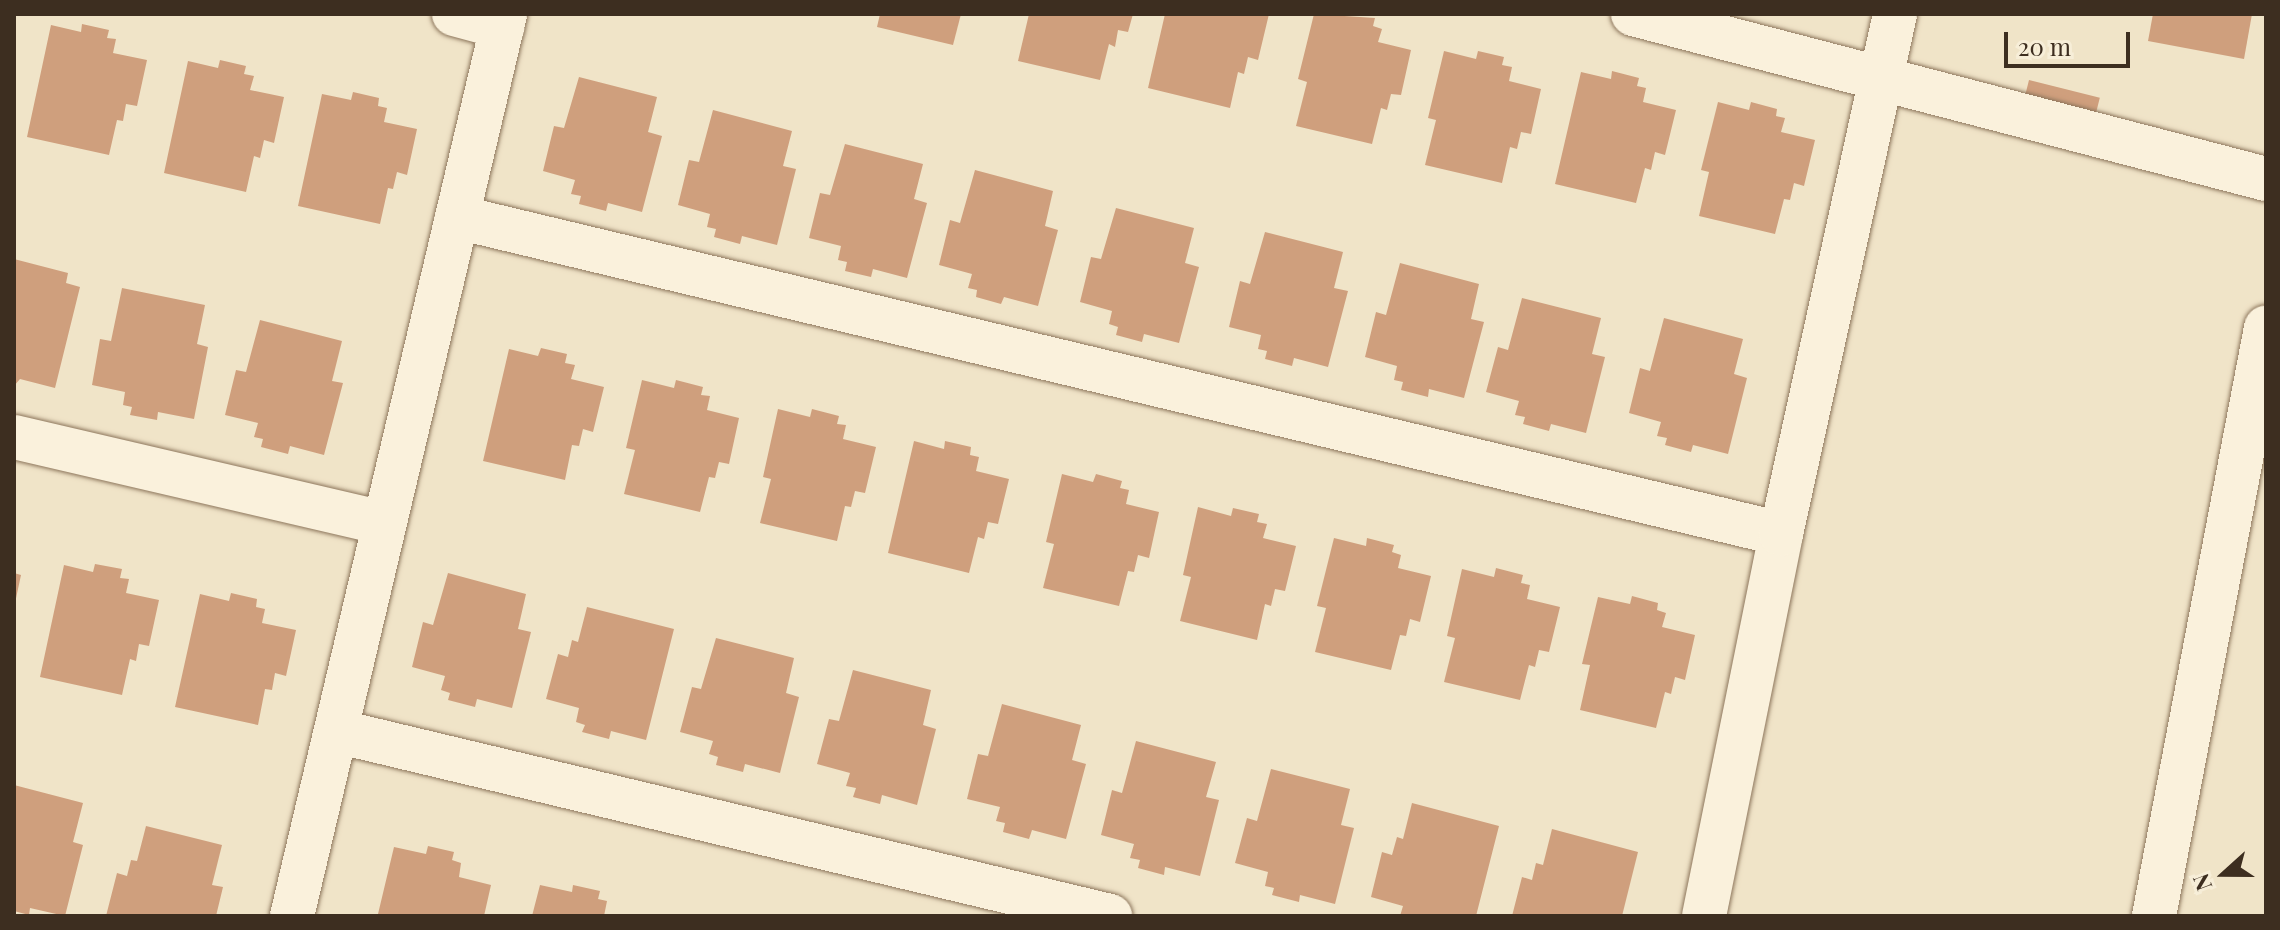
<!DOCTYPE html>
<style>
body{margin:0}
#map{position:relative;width:2280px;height:930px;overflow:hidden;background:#f0e4c8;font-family:"Playfair Display",serif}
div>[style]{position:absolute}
.building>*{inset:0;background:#cf9f7d;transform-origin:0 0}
.roads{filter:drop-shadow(0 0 2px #8d765c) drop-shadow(0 0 2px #8d765c)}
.minor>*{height:44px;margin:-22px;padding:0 22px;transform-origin:22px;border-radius:22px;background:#faf1dc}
span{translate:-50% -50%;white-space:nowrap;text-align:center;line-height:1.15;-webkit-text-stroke:6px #f7eed8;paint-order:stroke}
.frame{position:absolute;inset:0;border:16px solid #3d2e20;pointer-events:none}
.north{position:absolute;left:2184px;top:834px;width:80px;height:80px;-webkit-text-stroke:6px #f7eed8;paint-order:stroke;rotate:249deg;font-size:22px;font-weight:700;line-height:32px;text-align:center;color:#3d2e20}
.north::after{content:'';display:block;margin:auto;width:28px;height:36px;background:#3d2e20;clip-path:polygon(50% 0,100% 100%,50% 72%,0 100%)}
.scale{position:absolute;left:2004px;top:32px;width:126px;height:36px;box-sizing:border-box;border:4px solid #3d2e20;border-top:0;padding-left:10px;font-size:24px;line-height:28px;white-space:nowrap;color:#3d2e20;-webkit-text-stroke:6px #f7eed8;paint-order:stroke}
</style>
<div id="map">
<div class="building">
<i style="clip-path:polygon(880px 14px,961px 14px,953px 45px,877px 27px)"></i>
<i style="clip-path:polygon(1029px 14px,1133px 14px,1128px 32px,1118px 30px,1115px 47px,1109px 44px,1100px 80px,1018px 61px)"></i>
<i style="clip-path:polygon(1165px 14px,1269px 14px,1258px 60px,1248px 57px,1244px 74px,1238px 72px,1230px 108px,1148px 88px)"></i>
<i style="clip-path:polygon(1314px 14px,1375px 18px,1373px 26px,1382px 29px,1378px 42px,1411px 50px,1401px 95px,1391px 94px,1387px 110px,1381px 108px,1372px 144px,1296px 126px,1307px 82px,1298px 79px)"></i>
<i style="clip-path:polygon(2153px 14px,2252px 14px,2244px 59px,2148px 41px)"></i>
<i style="clip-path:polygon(82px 24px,109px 30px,107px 38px,116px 39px,113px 53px,147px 60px,137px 106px,126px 104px,123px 121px,117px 120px,109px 155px,27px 137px,51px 25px,81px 32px)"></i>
<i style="clip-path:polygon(1444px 51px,1476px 59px,1478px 51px,1504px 57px,1502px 65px,1512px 67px,1509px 81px,1541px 89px,1531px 134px,1521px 132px,1517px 149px,1510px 147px,1502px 183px,1425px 165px,1436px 120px,1428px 118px)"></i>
<i style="clip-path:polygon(220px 60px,246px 66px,244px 74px,254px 76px,250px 90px,284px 97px,274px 143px,264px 140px,260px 158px,254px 156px,246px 192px,164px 173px,188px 61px,218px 68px)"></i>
<i style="clip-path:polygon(1612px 71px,1639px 78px,1637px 86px,1646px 88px,1643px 102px,1676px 110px,1665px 155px,1655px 152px,1651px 170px,1645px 168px,1636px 203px,1555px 184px,1581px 72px,1611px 79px)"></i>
<i style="clip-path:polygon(579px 77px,657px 97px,648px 132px,662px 136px,642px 212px,608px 203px,606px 211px,579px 204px,581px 196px,571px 194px,575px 180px,543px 171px,554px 126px,564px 128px)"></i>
<i style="left:2029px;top:80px;width:73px;height:24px;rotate:14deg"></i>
<i style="clip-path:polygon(353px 92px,379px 98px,378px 106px,387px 108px,384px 122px,417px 129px,407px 175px,397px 172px,393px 189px,388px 188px,380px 224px,298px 206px,322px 94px,351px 100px)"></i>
<i style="clip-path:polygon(1718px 102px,1749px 110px,1751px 102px,1777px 109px,1776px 116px,1785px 118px,1781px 132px,1815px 140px,1804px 186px,1794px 183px,1790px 200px,1784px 199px,1775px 234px,1699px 216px,1709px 172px,1701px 170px)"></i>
<i style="clip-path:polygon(713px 110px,792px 131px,783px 166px,796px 169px,777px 245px,742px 236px,740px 244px,714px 237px,716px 229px,707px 227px,710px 214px,678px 205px,689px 160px,699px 162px)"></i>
<i style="clip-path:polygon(845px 144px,923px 164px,914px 199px,927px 203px,907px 278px,873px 269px,871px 277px,845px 271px,847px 262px,838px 260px,841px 246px,809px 238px,820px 193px,830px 195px)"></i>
<i style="clip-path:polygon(975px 170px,1053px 191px,1045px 226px,1058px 230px,1038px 306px,1004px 297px,1001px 304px,976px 297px,977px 290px,968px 288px,972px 274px,939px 265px,950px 220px,960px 223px)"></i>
<i style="clip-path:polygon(1116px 208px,1194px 228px,1185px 263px,1199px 267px,1179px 343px,1144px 334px,1142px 342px,1116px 335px,1118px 327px,1109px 324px,1112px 311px,1080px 302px,1091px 257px,1101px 259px)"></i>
<i style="clip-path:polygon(1265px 232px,1343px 252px,1334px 288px,1348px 291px,1328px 367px,1294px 358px,1292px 366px,1265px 359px,1267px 351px,1258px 349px,1261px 335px,1229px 327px,1240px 281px,1250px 284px)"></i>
<i style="clip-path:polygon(14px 259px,68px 273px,66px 283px,80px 287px,55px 388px,20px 379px,14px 386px)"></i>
<i style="clip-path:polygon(1400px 263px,1479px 284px,1471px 319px,1484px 322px,1464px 398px,1429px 389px,1428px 397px,1401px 390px,1403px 382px,1394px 380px,1397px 366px,1365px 357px,1376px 312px,1386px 315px)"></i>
<i style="clip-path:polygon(122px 288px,205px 305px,197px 344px,208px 347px,194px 419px,158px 412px,157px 420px,130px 415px,132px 407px,123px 405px,125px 392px,92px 385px,100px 339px,111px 341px)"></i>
<i style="clip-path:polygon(1522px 298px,1601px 318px,1592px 354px,1605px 357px,1586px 433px,1551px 424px,1549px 431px,1523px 424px,1525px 417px,1515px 415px,1519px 401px,1486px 392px,1498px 347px,1508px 350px)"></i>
<i style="clip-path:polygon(1664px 318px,1743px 339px,1734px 374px,1747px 378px,1728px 454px,1693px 445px,1691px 452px,1665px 445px,1667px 438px,1657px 436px,1661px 422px,1629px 413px,1640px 368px,1650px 371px)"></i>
<i style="clip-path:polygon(260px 320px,342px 341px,332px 381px,343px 383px,324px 455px,290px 446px,288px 454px,261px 447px,263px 439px,254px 437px,258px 423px,225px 415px,236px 370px,246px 372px)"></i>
<i style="clip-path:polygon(541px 348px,567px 354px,565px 363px,575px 365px,571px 379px,604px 387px,593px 432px,583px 429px,579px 446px,572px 445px,565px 480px,483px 461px,509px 349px,538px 356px)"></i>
<i style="clip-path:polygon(642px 380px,674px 388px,676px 380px,703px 387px,701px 395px,710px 396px,707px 410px,739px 418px,729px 464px,719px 462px,715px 478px,709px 477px,700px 512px,624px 494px,635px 450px,626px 448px)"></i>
<i style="clip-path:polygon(778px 409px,810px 417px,812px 409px,839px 416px,837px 424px,846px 425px,843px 439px,876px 447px,865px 493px,855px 491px,851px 507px,845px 506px,837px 541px,760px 523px,771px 479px,763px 477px)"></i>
<i style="clip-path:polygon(914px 441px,944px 449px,945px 441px,971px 447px,970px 455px,979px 457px,976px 471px,1009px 479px,998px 524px,988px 522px,984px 539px,978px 537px,969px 573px,888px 553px)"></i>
<i style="clip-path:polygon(1062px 474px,1093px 482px,1096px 474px,1122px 481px,1120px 488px,1129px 490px,1126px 504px,1159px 512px,1149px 558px,1138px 555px,1134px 572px,1128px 571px,1119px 606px,1043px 588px,1054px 544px,1046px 542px)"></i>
<i style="clip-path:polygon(1198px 507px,1231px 516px,1233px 508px,1259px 514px,1257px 522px,1267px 524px,1263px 538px,1296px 546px,1285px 591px,1275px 589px,1271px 606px,1265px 604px,1257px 640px,1180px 621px,1191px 577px,1183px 575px)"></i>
<i style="clip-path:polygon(1334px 538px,1366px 546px,1367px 538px,1394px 545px,1392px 552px,1401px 555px,1398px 568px,1431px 576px,1420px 622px,1410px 619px,1406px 636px,1400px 635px,1391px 670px,1315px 652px,1326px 608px,1317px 606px)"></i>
<i style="clip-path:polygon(95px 564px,122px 569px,120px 578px,129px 579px,126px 593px,159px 600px,149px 646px,139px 644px,136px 661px,130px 659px,122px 695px,40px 677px,64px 565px,93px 572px)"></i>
<i style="clip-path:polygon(1496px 568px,1523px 575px,1521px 583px,1530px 585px,1527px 599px,1560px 607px,1549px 652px,1539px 650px,1535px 667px,1529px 665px,1520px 700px,1444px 682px,1455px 638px,1447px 636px,1462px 569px,1494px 577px)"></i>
<i style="clip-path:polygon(14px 573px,21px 575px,15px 603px,14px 603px)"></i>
<i style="clip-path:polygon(448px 573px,526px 594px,518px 629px,531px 632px,512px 708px,477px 699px,475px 707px,448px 700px,450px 693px,441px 690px,445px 676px,412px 667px,423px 622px,433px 625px)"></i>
<i style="clip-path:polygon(231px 593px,257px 599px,256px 607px,265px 609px,262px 623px,296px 630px,286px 676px,275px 673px,272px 690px,265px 689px,258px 725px,175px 707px,200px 594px,229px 601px)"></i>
<i style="clip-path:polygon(1632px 596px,1658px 603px,1657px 610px,1666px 613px,1662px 627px,1695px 635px,1685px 680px,1675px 677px,1671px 694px,1665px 692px,1656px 728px,1580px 710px,1590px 665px,1582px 664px,1598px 597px,1630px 604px)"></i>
<i style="clip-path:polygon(587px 607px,674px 629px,646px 740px,611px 731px,609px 739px,582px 732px,585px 725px,576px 722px,579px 708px,546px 699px,558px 654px,568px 657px,572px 640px,578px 642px)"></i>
<i style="clip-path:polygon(716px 638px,794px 658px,786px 693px,799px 697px,780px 773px,745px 764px,743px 772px,716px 765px,718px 757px,709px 754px,713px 741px,680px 732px,692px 687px,701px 689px)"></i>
<i style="clip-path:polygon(853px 670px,931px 690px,923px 725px,936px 729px,917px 805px,882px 795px,880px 804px,853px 797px,856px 788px,846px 786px,850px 773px,817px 764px,829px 719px,839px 721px)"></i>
<i style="clip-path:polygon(1002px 704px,1081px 725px,1072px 760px,1086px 764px,1066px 839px,1032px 830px,1029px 839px,1003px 832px,1005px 823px,996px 821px,1000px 807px,967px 799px,978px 754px,988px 756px)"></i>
<i style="clip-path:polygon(1136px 741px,1216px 762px,1206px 797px,1219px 800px,1200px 876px,1165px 867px,1164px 875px,1138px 868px,1140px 860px,1130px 858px,1134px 844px,1101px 835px,1112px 790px,1122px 793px)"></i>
<i style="clip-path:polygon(1271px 769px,1350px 789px,1341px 825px,1354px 828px,1335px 904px,1300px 895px,1299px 902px,1272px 895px,1274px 888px,1265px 886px,1268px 872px,1235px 863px,1247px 818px,1257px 821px)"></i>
<i style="clip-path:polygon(14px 785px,83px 803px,73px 842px,83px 845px,65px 916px,30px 908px,29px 915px,14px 911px)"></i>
<i style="clip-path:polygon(1412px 803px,1499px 826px,1476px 916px,1400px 916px,1403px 906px,1371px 897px,1382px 852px,1392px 855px,1397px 837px,1403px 839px)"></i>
<i style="clip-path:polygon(146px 826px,222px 845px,212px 885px,223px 887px,216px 916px,106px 916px,117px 873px,127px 876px,131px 860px,137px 861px)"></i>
<i style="clip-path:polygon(1552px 829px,1638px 852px,1622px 916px,1512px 916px,1522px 877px,1532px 880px,1536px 863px,1543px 865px)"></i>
<i style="clip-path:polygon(428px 846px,454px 852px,452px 860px,461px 863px,459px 877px,491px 885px,484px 916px,378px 914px,394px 847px,426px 854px)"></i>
<i style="clip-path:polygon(540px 885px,572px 892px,573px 885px,600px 891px,598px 899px,607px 901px,604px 916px,532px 916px)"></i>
</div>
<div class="roads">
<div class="minor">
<i style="left:454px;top:14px;width:50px;rotate:15.2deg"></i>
<i style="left:1633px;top:14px;width:654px;rotate:14.61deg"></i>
<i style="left:457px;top:217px;width:1361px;rotate:13.46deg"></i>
<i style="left:14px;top:437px;width:380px;rotate:13.1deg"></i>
<i style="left:336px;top:731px;width:796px;rotate:13.44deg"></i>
<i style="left:292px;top:916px;width:927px;rotate:-76.71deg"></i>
<i style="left:1704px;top:916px;width:390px;rotate:-78.6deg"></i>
<i style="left:1781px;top:534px;width:532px;rotate:-77.63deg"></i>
<i style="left:2154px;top:916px;width:599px;rotate:-79.22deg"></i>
</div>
</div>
<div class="frame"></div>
<div class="north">N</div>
<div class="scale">20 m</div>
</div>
